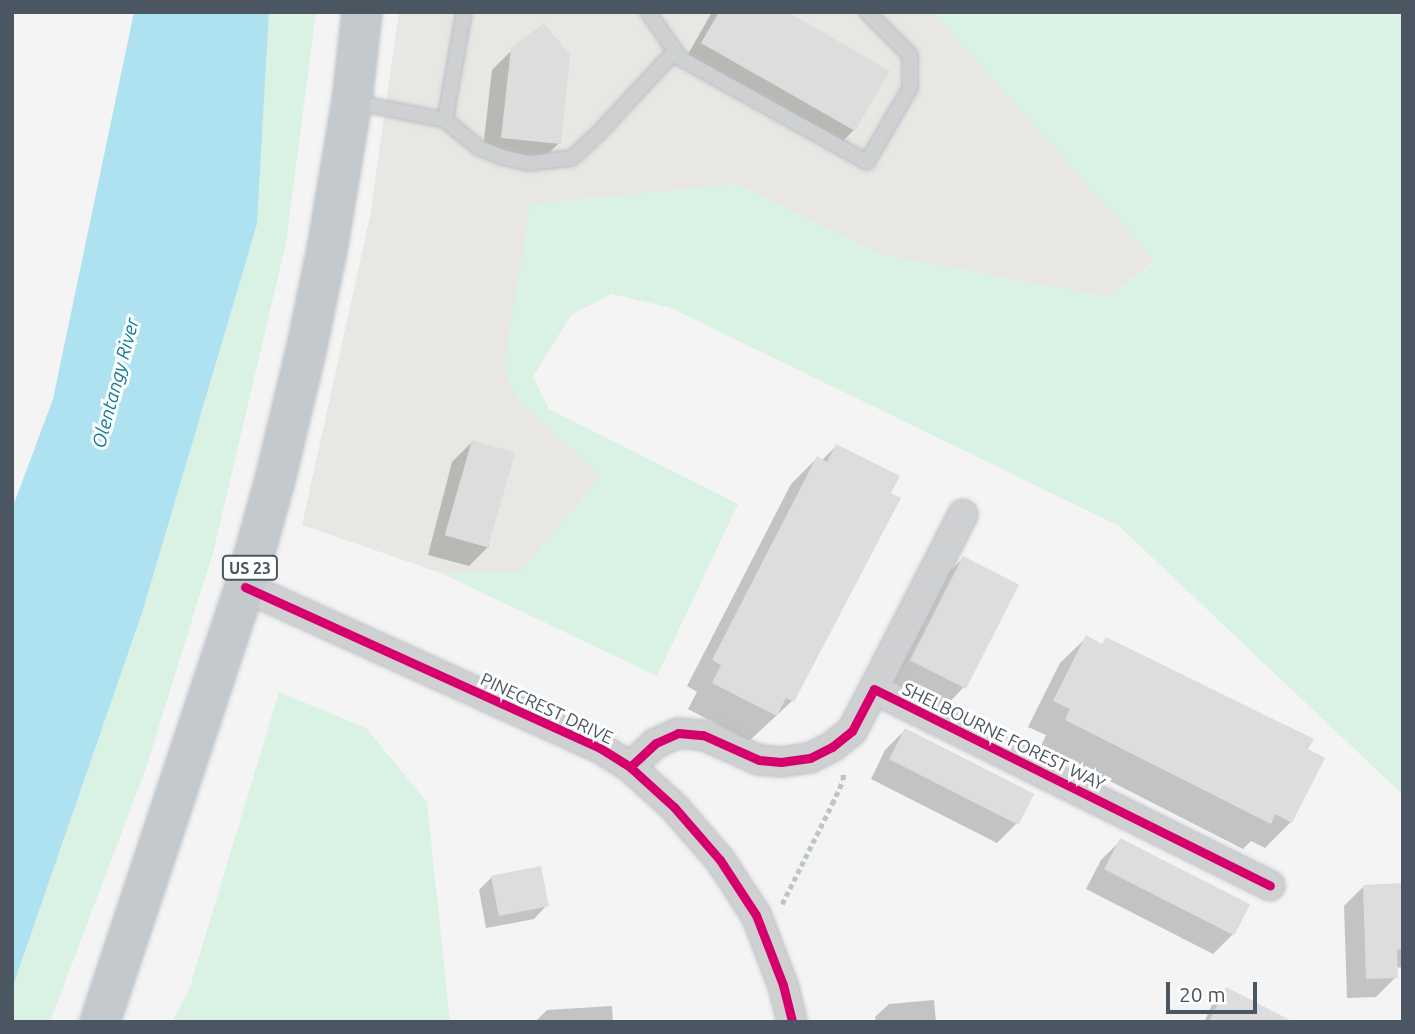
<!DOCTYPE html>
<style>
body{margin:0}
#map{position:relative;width:1415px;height:1034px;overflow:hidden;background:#f4f4f4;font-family:Ubuntu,sans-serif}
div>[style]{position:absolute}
.commercial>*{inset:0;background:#e8e7e3}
.green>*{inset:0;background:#d9f2e3}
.water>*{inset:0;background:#aee2f0}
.shadow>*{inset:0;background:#0003}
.building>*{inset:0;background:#ddddde;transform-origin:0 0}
.path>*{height:4.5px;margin-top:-2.25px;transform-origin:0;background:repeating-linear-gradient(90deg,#bcc7c4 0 5px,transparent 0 8.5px)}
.roads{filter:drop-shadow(0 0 2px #b9bec3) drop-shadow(0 0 2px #b9bec3)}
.service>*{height:14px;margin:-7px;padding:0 7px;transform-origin:7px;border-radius:7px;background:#ced0d2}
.minor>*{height:28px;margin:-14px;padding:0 14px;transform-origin:14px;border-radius:14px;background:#ced0d2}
.trunk>*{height:38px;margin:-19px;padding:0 19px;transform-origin:19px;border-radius:19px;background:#c4c9cd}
.cycleway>*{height:9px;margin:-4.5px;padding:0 4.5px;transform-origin:4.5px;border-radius:4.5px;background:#d6006c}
span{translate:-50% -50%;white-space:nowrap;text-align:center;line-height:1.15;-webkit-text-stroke:6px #fff;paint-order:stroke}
.shield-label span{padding:2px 5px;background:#fff;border:2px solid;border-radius:5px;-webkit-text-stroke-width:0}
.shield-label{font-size:16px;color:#4a5661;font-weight:700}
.street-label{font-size:18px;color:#4a5661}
.water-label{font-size:19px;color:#0c7c9b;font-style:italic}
.frame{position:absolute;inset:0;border:14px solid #4a5661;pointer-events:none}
.scale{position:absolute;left:1166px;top:982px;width:91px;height:32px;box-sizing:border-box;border:4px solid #4a5661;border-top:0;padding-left:9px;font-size:21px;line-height:24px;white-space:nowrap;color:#4a5661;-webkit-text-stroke:5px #fff;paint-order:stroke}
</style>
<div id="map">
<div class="commercial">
<i style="clip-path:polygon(399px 12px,933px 12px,1156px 261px,1108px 297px,883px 255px,737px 184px,531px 204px,517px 400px,601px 476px,521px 571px,441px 573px,302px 525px,370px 216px)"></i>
</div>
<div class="green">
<i style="clip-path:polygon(269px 12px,316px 12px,286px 243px,214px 549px,146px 768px,50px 1022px,12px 1022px,12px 989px,143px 610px,257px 224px)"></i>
<i style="clip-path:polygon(933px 12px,1403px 12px,1403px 795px,1119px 526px,671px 308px,612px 294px,571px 315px,533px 377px,549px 409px,738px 504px,657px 676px,441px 573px,521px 571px,601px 476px,517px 400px,504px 368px,530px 204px,737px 184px,883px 255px,1108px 297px,1156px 262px)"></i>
<i style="clip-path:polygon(279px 692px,366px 728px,427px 802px,450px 1022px,172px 1022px,189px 990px)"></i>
</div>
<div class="water">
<i style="clip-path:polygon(134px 12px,269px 12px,257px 224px,143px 610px,12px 989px,12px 509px,53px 399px)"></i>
</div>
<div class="shadow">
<i style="clip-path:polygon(712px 12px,784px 12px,854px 130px,834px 150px,683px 63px)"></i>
<i style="clip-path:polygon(512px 50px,559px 143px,539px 163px,482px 157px,492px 70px)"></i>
<i style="clip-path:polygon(472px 442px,489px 546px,469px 566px,428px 555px,452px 462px)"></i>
<i style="clip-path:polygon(836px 446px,792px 701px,749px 741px,688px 709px,697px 692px,687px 686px,791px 484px,817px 458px,821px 461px)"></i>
<i style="clip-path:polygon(963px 558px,963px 688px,944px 708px,890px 681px,943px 578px)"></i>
<i style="clip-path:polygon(1086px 638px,1101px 645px,1107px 639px,1291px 822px,1265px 848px,1251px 841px,1243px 849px,1041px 746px,1046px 735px,1028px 727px,1060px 663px)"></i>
<i style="clip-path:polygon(905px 730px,1017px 823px,997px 843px,871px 779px,885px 750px)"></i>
<i style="clip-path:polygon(1121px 840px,1247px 905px,1233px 934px,1213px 954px,1086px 889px,1101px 860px)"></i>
<i style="clip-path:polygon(492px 877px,547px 905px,534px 919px,486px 928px,479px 890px)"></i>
<i style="clip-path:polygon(1403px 885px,1403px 967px,1396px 968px,1396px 977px,1376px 997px,1347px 998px,1344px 906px,1364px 886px)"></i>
<i style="clip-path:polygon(1227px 989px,1261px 1022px,1204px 1022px,1213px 1003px)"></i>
<i style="clip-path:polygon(934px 1000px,936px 1022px,876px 1022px,875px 1017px,889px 1004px)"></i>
<i style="clip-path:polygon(612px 1006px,613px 1022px,535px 1022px,547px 1010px)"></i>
</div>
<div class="building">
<i style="clip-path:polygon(719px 12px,788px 12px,890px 71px,855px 131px,701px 43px)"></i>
<i style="clip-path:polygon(544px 23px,570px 55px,561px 144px,501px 138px,511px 48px)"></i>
<i style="left:472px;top:440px;width:45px;height:99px;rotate:16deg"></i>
<i style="clip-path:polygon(836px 444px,900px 476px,891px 493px,901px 498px,794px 702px,786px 698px,777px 716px,712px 683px,721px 665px,712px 660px,817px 456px,827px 462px)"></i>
<i style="left:963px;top:556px;width:63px;height:117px;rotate:27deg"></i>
<i style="clip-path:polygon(1086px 635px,1102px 644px,1106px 637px,1314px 739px,1308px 749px,1325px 758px,1292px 823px,1275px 814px,1271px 824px,1065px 720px,1070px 709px,1053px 701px)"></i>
<i style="left:905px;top:728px;width:145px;height:35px;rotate:27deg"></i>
<i style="left:1120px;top:838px;width:146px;height:35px;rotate:27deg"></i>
<i style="left:541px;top:866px;width:41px;height:51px;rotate:79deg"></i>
<i style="clip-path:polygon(1403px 883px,1403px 949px,1397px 950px,1398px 978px,1366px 979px,1363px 885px)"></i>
<i style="clip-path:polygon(1226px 987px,1294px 1022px,1209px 1022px)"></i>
</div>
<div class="path">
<i style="left:782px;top:904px;width:112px;rotate:-63.4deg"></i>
<i style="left:832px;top:804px;width:26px;rotate:-65deg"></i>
<i style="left:843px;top:780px;width:8px;rotate:-90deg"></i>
</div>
<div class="roads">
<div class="service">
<i style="left:648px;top:12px;width:56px;rotate:55.2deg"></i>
<i style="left:680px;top:58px;width:214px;rotate:29.1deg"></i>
<i style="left:867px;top:162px;width:86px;rotate:-59.8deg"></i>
<i style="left:910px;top:88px;width:33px;rotate:-90deg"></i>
<i style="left:910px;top:55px;width:61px;rotate:-135deg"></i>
<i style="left:354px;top:102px;width:93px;rotate:11.2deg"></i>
<i style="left:445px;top:120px;width:110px;rotate:-80deg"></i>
<i style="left:445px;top:120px;width:44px;rotate:39.5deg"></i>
<i style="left:479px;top:148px;width:25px;rotate:21deg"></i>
<i style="left:502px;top:157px;width:28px;rotate:13deg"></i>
<i style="left:529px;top:163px;width:43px;rotate:-6.6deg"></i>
<i style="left:572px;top:158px;width:34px;rotate:-43deg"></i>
<i style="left:597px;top:135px;width:115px;rotate:-47.1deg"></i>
</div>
<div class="minor">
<i style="left:245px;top:587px;width:390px;rotate:24.4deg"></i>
<i style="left:600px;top:748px;width:36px;rotate:32deg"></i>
<i style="left:630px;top:767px;width:59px;rotate:42.3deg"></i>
<i style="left:674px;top:807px;width:70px;rotate:49deg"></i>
<i style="left:720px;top:860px;width:66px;rotate:56.8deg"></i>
<i style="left:756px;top:915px;width:75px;rotate:68.9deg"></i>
<i style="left:783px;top:985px;width:38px;rotate:76deg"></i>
<i style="left:874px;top:689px;width:196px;rotate:-63deg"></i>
<i style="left:630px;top:767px;width:35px;rotate:-43deg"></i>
<i style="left:656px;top:743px;width:24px;rotate:-24deg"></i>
<i style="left:678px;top:733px;width:25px;rotate:5deg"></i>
<i style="left:703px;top:735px;width:61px;rotate:24.1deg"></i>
<i style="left:759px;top:760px;width:22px;rotate:5deg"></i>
<i style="left:781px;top:762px;width:29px;rotate:-8deg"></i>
<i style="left:810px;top:758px;width:25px;rotate:-27deg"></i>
<i style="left:832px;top:747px;width:26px;rotate:-39deg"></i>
<i style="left:852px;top:731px;width:47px;rotate:-62.4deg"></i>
<i style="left:874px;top:689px;width:442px;rotate:26.4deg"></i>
</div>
<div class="trunk">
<i style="left:100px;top:1022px;width:459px;rotate:-71.6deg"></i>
<i style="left:245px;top:587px;width:107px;rotate:-74.3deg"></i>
<i style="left:274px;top:484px;width:137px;rotate:-76.5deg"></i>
<i style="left:306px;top:351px;width:103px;rotate:-78.3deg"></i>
<i style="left:327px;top:250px;width:151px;rotate:-80.5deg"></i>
<i style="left:352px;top:101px;width:90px;rotate:-83.6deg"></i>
</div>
</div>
<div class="cycleway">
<i style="left:245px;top:587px;width:390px;rotate:24.4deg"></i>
<i style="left:600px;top:748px;width:36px;rotate:32deg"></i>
<i style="left:630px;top:767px;width:59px;rotate:42.3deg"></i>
<i style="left:674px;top:807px;width:70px;rotate:49deg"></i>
<i style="left:720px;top:860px;width:66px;rotate:56.8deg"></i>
<i style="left:756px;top:915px;width:75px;rotate:68.9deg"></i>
<i style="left:783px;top:985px;width:38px;rotate:76deg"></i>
<i style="left:630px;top:767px;width:35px;rotate:-43deg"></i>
<i style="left:656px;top:743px;width:24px;rotate:-24deg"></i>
<i style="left:678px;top:733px;width:25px;rotate:5deg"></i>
<i style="left:703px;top:735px;width:61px;rotate:24.1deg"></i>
<i style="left:759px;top:760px;width:22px;rotate:5deg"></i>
<i style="left:781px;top:762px;width:29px;rotate:-8deg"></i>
<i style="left:810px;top:758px;width:25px;rotate:-27deg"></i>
<i style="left:832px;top:747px;width:26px;rotate:-39deg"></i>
<i style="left:852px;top:731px;width:47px;rotate:-62.4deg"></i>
<i style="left:874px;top:689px;width:442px;rotate:26.4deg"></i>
</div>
<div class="shield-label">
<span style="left:250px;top:568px">US 23</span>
</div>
<div class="street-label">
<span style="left:547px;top:708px;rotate:25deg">PINECREST DRIVE</span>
<span style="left:1004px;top:736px;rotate:26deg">SHELBOURNE FOREST WAY</span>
</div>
<div class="water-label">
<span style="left:116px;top:383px;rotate:-75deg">Olentangy River</span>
</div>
<div class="frame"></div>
<div class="scale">20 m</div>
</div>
